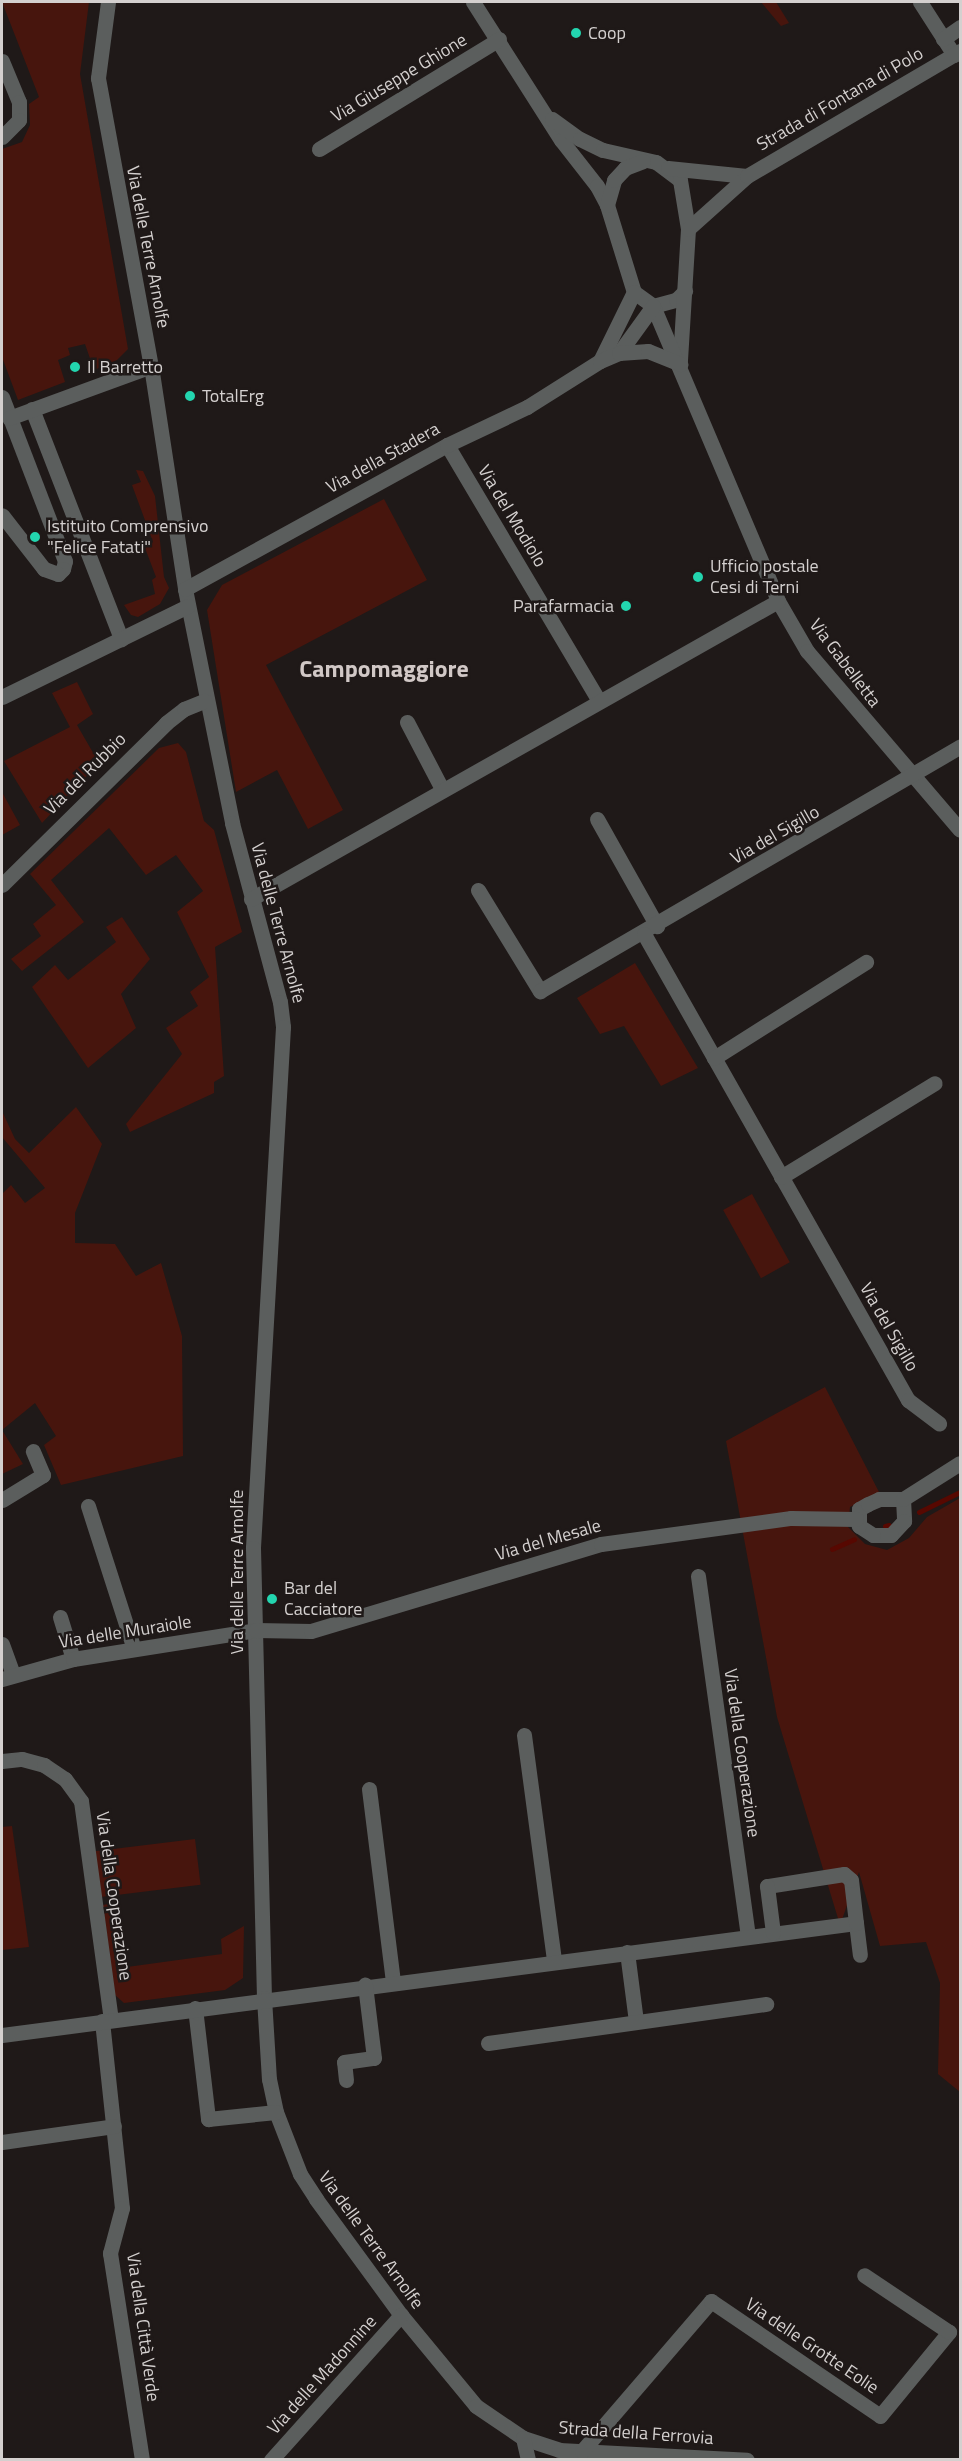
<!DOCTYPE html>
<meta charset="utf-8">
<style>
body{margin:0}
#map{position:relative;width:962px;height:2461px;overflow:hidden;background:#1f1918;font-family:"Titillium Web",sans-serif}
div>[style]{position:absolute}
.green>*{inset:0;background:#47150d;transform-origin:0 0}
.stream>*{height:5px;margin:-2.5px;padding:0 2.5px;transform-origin:2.5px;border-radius:2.5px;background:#570801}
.minor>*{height:15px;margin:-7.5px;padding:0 7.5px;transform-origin:7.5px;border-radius:7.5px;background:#5b5e5d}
.dots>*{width:16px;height:16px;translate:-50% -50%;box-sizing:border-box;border:3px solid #1f1918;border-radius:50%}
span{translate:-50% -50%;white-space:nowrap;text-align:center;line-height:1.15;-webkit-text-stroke:5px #1f1918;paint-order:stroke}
.poi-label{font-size:18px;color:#d4d0cf}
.left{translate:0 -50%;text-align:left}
.right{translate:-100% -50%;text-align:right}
.street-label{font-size:18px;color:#d4d0cf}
.district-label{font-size:24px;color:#d1c8c6;font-weight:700}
.frame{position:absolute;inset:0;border:3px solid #d4d0cf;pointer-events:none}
</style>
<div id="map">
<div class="green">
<i style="clip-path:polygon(2px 2px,89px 2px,80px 74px,128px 349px,117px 360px,94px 370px,85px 344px,68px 348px,70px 355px,58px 360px,65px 382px,18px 400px,2px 357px,2px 149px,22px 142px,30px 125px,29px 104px,39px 97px)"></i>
<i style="clip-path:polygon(761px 2px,776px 2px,789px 23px,781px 26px)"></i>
<i style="clip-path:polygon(136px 470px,143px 471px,155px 496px,164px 577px,169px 588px,160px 604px,138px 617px,131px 615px,124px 605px,155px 594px,152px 580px,156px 577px,145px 548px,153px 542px,132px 485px,141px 482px)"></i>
<i style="clip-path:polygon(384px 499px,427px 580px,266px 665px,343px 810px,308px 829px,277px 770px,236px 792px,207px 610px,222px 585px)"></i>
<i style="clip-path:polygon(77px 682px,93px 714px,77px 725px,99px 763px,42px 823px,4px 761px,70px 727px,52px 693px)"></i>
<i style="clip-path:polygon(178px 743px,186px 752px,204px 821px,214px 830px,242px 932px,215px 947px,224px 1076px,214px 1082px,214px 1093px,130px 1132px,126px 1124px,182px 1054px,166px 1028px,198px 1006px,190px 992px,209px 977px,177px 912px,203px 891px,176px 855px,146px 875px,109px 828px,51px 880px,84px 922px,22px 971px,11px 959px,41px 936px,33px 924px,56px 905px,30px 874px,159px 748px)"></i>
<i style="clip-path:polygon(2px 792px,20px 825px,2px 835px)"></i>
<i style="clip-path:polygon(122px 917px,150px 959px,121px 994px,136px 1028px,88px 1068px,32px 987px,55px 965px,68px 980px,116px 942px,106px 927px)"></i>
<i style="clip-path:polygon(635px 963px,698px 1068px,661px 1086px,624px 1026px,600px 1034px,577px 998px)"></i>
<i style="clip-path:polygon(76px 1107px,102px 1144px,75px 1213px,75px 1243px,115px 1244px,136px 1276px,161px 1263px,182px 1336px,183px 1456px,61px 1485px,44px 1445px,56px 1436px,35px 1403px,2px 1430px,23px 1464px,2px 1474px,2px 1194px,11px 1185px,25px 1203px,45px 1188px,2px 1137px,2px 1111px,15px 1139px,29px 1153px)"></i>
<i style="left:752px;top:1194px;width:78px;height:33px;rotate:61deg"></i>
<i style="clip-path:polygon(825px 1387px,879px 1492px,850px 1507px,848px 1527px,865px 1544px,887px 1550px,909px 1538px,927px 1517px,960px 1498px,960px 2092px,938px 2074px,940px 1983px,926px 1942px,880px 1946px,859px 1872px,840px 1925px,777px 1717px,726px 1441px)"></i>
<i style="clip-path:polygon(12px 1826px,29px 1947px,2px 1950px,2px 1827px)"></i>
<i style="left:195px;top:1839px;width:46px;height:101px;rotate:83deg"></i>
<i style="clip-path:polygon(117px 1902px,127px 1967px,222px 1954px,221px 1939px,244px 1926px,243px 1978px,225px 1990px,124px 2003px,115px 1995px,103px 1905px)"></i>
</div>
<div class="stream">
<i style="left:919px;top:1512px;width:46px;rotate:-26deg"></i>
<i style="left:885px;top:1526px;width:4px;rotate:-14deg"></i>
<i style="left:832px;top:1549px;width:24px;rotate:-24deg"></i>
</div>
<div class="minor">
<i style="left:108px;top:2px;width:77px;rotate:97.5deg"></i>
<i style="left:98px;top:78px;width:293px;rotate:79.6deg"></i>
<i style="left:151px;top:366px;width:226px;rotate:81.3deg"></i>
<i style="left:185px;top:589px;width:239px;rotate:78.6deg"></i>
<i style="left:232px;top:823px;width:185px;rotate:75deg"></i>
<i style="left:280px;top:1002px;width:25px;rotate:83deg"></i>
<i style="left:283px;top:1027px;width:522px;rotate:93.3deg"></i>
<i style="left:253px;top:1548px;width:450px;rotate:88.6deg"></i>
<i style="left:264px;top:1998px;width:81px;rotate:86.5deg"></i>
<i style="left:269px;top:2079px;width:34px;rotate:78deg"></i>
<i style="left:276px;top:2112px;width:66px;rotate:68.8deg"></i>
<i style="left:300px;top:2174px;width:30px;rotate:57deg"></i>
<i style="left:316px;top:2199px;width:144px;rotate:53.8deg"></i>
<i style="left:401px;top:2315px;width:118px;rotate:50.5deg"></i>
<i style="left:476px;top:2406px;width:57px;rotate:34.2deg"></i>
<i style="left:523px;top:2438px;width:38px;rotate:18deg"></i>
<i style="left:559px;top:2450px;width:188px;rotate:3deg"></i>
<i style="left:473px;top:2px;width:164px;rotate:57.5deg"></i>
<i style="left:561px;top:140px;width:58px;rotate:52deg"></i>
<i style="left:597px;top:186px;width:21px;rotate:62deg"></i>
<i style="left:607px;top:205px;width:91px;rotate:72.8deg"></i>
<i style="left:634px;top:292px;width:24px;rotate:36deg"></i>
<i style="left:653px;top:306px;width:24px;rotate:-15deg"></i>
<i style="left:676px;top:300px;width:13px;rotate:-45deg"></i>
<i style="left:920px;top:2px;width:63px;rotate:57.3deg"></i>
<i style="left:943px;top:39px;width:21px;rotate:-35deg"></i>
<i style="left:2px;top:61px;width:44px;rotate:67.5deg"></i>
<i style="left:19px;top:102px;width:18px;rotate:90deg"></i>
<i style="left:19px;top:120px;width:24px;rotate:135deg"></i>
<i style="left:552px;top:119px;width:34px;rotate:36deg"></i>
<i style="left:580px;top:139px;width:25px;rotate:26deg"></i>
<i style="left:603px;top:150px;width:54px;rotate:12.8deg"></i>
<i style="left:656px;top:162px;width:30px;rotate:37deg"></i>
<i style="left:680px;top:180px;width:50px;rotate:80.7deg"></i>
<i style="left:688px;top:229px;width:132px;rotate:93.5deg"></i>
<i style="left:319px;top:149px;width:211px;rotate:-31.4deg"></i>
<i style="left:668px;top:168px;width:79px;rotate:5.8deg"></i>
<i style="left:607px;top:205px;width:26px;rotate:-74deg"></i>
<i style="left:614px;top:180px;width:16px;rotate:-47deg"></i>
<i style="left:625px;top:168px;width:19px;rotate:-21deg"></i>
<i style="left:688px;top:229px;width:79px;rotate:-41.9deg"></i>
<i style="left:747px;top:176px;width:247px;rotate:-30.4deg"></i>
<i style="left:653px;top:306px;width:320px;rotate:67deg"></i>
<i style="left:778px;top:601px;width:58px;rotate:59.9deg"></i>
<i style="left:807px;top:651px;width:235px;rotate:49.5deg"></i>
<i style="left:619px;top:353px;width:58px;rotate:-54.1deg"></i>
<i style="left:600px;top:361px;width:77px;rotate:-63.8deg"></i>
<i style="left:2px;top:397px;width:162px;rotate:69deg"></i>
<i style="left:60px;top:548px;width:14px;rotate:69deg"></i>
<i style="left:65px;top:561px;width:8px;rotate:104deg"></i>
<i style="left:63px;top:569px;width:7px;rotate:135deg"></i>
<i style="left:58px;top:574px;width:15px;rotate:-160deg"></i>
<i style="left:44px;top:569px;width:68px;rotate:-127.9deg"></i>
<i style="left:32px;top:409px;width:247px;rotate:68.8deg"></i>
<i style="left:9px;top:418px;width:151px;rotate:-20.1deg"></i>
<i style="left:447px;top:445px;width:298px;rotate:59.3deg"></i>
<i style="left:185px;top:589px;width:299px;rotate:-28.8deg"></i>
<i style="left:447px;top:445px;width:89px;rotate:-25.4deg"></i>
<i style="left:527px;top:407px;width:86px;rotate:-32.2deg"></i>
<i style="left:600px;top:361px;width:21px;rotate:-23deg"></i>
<i style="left:619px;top:353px;width:29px;rotate:-4deg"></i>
<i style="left:648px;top:351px;width:35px;rotate:22deg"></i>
<i style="left:2px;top:697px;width:207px;rotate:-26.1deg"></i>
<i style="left:407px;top:722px;width:76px;rotate:62.4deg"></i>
<i style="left:597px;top:819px;width:123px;rotate:60.7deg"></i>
<i style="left:2px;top:885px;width:231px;rotate:-44.6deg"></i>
<i style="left:166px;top:723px;width:23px;rotate:-38deg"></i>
<i style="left:184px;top:709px;width:22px;rotate:-22deg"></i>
<i style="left:478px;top:890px;width:119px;rotate:58.5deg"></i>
<i style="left:540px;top:991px;width:486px;rotate:-30.2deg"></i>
<i style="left:251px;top:899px;width:605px;rotate:-29.49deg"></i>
<i style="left:644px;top:934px;width:536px;rotate:60.47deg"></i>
<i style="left:908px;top:1400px;width:39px;rotate:37deg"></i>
<i style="left:714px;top:1058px;width:180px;rotate:-32.3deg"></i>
<i style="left:781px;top:1177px;width:180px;rotate:-31.4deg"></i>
<i style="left:903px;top:1499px;width:22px;rotate:87deg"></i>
<i style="left:904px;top:1521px;width:19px;rotate:133deg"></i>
<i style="left:891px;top:1535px;width:18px;rotate:180deg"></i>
<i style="left:873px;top:1535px;width:17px;rotate:-147deg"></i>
<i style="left:859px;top:1526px;width:17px;rotate:-90deg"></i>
<i style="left:859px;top:1509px;width:10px;rotate:-29deg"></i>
<i style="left:868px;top:1504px;width:12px;rotate:-24deg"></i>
<i style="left:879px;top:1499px;width:24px"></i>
<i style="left:903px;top:1499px;width:67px;rotate:-32.3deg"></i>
<i style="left:2px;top:1500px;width:48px;rotate:-31.4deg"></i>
<i style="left:43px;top:1475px;width:26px;rotate:-113deg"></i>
<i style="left:88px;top:1506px;width:150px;rotate:72.2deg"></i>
<i style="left:698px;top:1576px;width:363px;rotate:82.1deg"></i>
<i style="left:60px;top:1617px;width:44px;rotate:72.8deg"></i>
<i style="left:2px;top:1644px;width:33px;rotate:70deg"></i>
<i style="left:2px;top:1679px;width:74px;rotate:-15.7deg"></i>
<i style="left:73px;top:1659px;width:185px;rotate:-9deg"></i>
<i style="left:256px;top:1630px;width:55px;rotate:1deg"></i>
<i style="left:311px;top:1631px;width:303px;rotate:-16.7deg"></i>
<i style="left:601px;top:1544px;width:192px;rotate:-7.8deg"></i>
<i style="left:791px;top:1518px;width:65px;rotate:0.9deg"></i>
<i style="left:524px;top:1735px;width:228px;rotate:82.4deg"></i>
<i style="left:2px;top:1761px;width:20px;rotate:-6deg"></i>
<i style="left:22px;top:1759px;width:23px;rotate:15deg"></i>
<i style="left:44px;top:1765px;width:25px;rotate:34deg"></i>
<i style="left:65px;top:1779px;width:27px;rotate:54deg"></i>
<i style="left:81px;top:1801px;width:221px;rotate:82.2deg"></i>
<i style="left:369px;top:1789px;width:194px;rotate:82.9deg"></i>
<i style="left:856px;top:1923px;width:32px;rotate:83deg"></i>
<i style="left:627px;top:1952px;width:70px;rotate:82.6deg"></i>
<i style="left:195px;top:2008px;width:112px;rotate:83.3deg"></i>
<i style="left:208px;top:2119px;width:68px;rotate:-5.9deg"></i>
<i style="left:102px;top:2021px;width:188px;rotate:83.9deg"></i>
<i style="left:122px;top:2208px;width:47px;rotate:104.9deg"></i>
<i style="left:110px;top:2253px;width:209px;rotate:81.2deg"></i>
<i style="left:2px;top:2035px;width:861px;rotate:-7.47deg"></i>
<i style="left:856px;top:1923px;width:43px;rotate:-96.6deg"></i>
<i style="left:851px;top:1880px;width:9px;rotate:-139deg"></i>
<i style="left:844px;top:1874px;width:78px;rotate:171.1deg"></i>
<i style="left:767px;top:1886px;width:47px;rotate:82.7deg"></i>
<i style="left:488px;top:2043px;width:281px;rotate:-8deg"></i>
<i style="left:346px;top:2080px;width:18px;rotate:-96deg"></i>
<i style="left:344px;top:2062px;width:30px;rotate:-8deg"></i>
<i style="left:374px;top:2058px;width:74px;rotate:-97deg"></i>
<i style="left:2px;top:2142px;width:113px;rotate:-8.1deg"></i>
<i style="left:523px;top:2438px;width:23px;rotate:77deg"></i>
<i style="left:582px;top:2451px;width:198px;rotate:-49.3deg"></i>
<i style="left:711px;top:2301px;width:204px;rotate:34.2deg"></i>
<i style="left:880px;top:2416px;width:109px;rotate:-50.6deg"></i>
<i style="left:949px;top:2332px;width:102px;rotate:-146.2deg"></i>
<i style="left:271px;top:2460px;width:195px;rotate:-48.1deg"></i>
</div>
<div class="dots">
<i style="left:576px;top:33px;background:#23d5af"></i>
<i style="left:75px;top:367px;background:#23d5af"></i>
<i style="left:190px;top:396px;background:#23d5af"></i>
<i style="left:35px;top:537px;background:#23d5af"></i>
<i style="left:698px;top:577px;background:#23d5af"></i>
<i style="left:626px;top:606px;background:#23d5af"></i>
<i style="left:272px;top:1599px;background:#23d5af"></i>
</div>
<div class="poi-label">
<span class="left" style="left:588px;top:33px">Coop</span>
<span class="left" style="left:87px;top:367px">Il Barretto</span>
<span class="left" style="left:202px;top:396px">TotalErg</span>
<span class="left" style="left:47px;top:537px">Istituito Comprensivo<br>"Felice Fatati"</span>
<span class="left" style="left:710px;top:577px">Ufficio postale<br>Cesi di Terni</span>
<span class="right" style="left:614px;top:606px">Parafarmacia</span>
<span class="left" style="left:284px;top:1599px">Bar del<br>Cacciatore</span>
</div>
<div class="street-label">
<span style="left:399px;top:78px;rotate:-31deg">Via Giuseppe Ghione</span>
<span style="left:840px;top:99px;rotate:-30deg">Strada di Fontana di Polo</span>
<span style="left:148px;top:247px;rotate:79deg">Via delle Terre Arnolfe</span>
<span style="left:383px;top:458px;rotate:-29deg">Via della Stadera</span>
<span style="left:512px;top:516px;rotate:59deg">Via del Modiolo</span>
<span style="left:845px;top:663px;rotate:53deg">Via Gabelletta</span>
<span style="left:85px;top:774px;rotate:-45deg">Via del Rubbio</span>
<span style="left:775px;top:835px;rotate:-30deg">Via del Sigillo</span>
<span style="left:278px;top:923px;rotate:75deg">Via delle Terre Arnolfe</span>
<span style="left:889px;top:1327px;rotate:60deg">Via del Sigillo</span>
<span style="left:548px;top:1540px;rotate:-16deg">Via del Mesale</span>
<span style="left:237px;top:1572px;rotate:-90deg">Via delle Terre Arnolfe</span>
<span style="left:125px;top:1632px;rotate:-9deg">Via delle Muraiole</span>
<span style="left:742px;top:1753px;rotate:82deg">Via della Cooperazione</span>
<span style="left:114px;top:1896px;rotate:82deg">Via della Cooperazione</span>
<span style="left:371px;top:2240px;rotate:54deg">Via delle Terre Arnolfe</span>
<span style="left:143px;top:2327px;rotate:82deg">Via della Città Verde</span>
<span style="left:812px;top:2346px;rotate:34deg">Via delle Grotte Eolie</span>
<span style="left:322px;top:2375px;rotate:-48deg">Via delle Madonnine</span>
<span style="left:636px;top:2433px;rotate:4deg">Strada della Ferrovia</span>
</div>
<div class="district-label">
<span style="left:384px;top:669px">Campomaggiore</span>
</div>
<div class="frame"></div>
</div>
